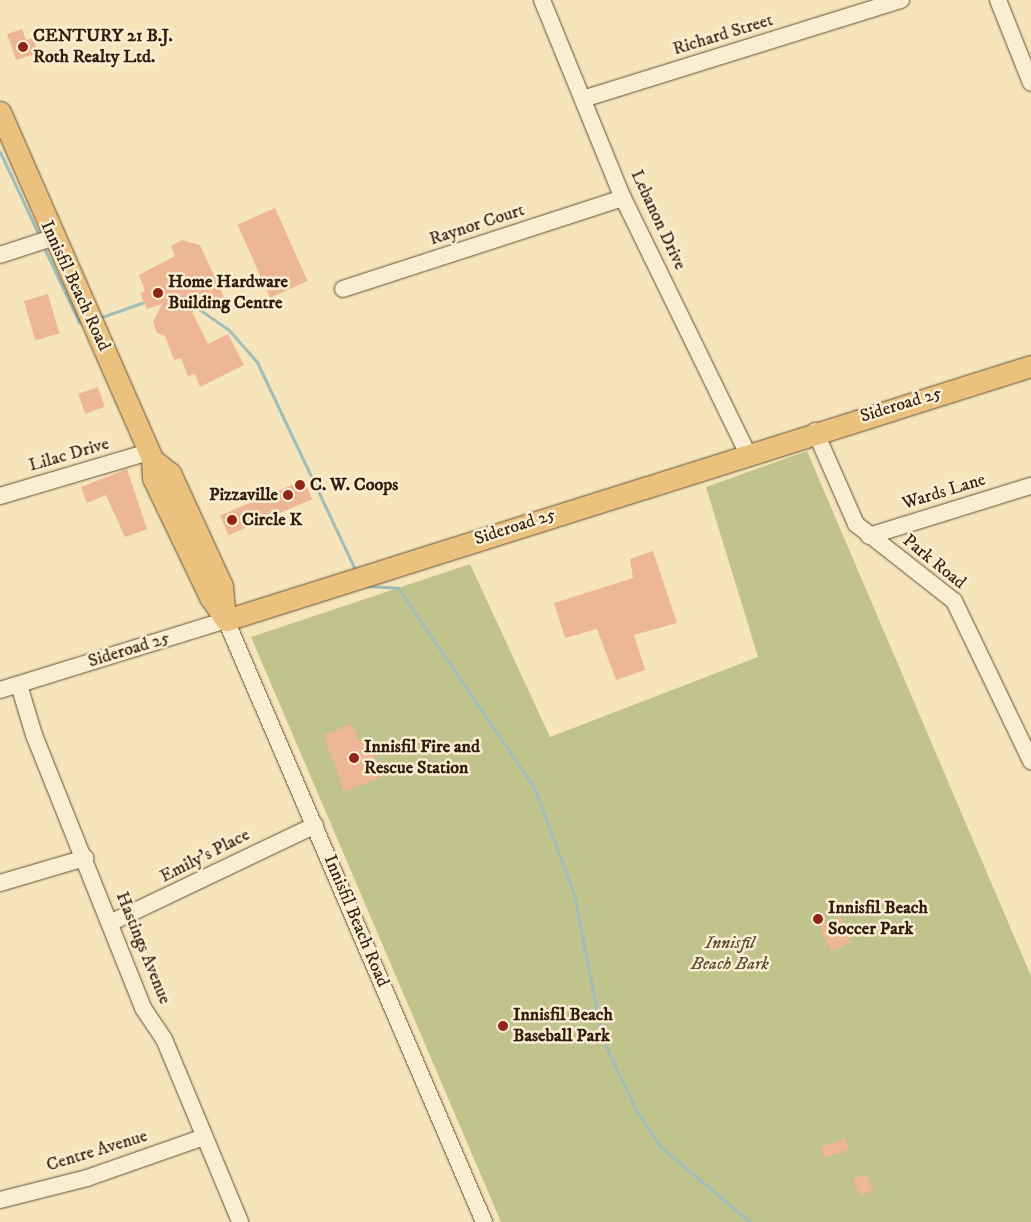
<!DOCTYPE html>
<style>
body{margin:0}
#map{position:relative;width:1031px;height:1222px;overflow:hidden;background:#f6e5ba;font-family:"IM FELL DW Pica",serif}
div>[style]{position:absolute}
.green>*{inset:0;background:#c1c38c}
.stream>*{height:3px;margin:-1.5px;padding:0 1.5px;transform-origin:1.5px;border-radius:1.5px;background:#a0bdb9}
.building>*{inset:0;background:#edb695;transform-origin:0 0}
.roads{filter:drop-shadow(0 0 1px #624e37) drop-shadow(0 0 1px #624e37)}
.minor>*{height:16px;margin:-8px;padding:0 8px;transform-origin:8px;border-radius:8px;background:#f9eed2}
.major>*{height:21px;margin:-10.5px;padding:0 10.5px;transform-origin:10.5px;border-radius:10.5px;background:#ebc27d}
.dots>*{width:14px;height:14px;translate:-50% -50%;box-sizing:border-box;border:2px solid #f9eed2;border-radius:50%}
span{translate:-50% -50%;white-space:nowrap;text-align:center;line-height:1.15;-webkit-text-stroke:5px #f9eed2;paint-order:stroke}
.street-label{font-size:18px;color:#311b0b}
.poi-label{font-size:18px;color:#311b0b;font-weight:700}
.left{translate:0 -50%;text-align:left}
.right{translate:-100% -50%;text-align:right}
.park-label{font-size:18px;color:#5c4d32;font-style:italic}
</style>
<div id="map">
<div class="green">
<i style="clip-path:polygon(807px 451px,1031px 976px,1031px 1222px,501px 1222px,251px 637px,470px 564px,550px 737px,758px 657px,706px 487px)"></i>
</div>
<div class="stream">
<i style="left:0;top:152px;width:89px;rotate:64.9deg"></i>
<i style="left:45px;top:250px;width:80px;rotate:64.7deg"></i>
<i style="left:79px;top:322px;width:4px;rotate:-14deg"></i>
<i style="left:196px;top:307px;width:39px;rotate:35deg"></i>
<i style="left:228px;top:329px;width:44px;rotate:48.7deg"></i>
<i style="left:257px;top:362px;width:231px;rotate:64.7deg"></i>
<i style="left:99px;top:318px;width:51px;rotate:-19.5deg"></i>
<i style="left:365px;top:586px;width:33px;rotate:3deg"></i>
<i style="left:398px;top:588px;width:241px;rotate:55.7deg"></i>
<i style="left:534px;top:787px;width:114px;rotate:69.5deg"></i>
<i style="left:574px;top:894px;width:147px;rotate:79deg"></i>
<i style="left:602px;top:1038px;width:80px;rotate:64.7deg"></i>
<i style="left:636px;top:1110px;width:45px;rotate:56deg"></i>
<i style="left:661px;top:1147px;width:116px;rotate:40.1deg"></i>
</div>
<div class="building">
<i style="clip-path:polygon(22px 29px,26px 40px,33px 38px,38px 53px,16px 60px,7px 34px)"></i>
<i style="left:275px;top:208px;width:80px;height:41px;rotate:66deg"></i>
<i style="clip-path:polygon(182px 240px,200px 245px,224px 297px,192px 312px,208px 344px,228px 334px,244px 365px,200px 387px,195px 374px,188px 376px,181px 358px,174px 360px,165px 336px,157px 333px,153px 322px,162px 304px,147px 309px,140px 293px,145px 291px,139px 275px,175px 256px,171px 246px)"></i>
<i style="left:48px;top:294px;width:41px;height:25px;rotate:74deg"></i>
<i style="left:98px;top:387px;width:21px;height:21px;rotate:71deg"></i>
<i style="clip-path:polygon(127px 469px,147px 529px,125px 537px,106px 495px,87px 503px,81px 487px)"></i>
<i style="left:304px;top:480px;width:21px;height:91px;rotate:67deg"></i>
<i style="clip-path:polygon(653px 551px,677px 623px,634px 635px,645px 670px,616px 680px,597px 629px,565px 638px,554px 603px,633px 578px,630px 559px)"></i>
<i style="clip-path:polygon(352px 724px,359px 741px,366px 738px,383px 776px,344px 792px,324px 735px)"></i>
<i style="left:840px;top:917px;width:28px;height:22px;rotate:67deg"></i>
<i style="left:845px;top:1138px;width:12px;height:26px;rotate:70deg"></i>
<i style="left:866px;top:1174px;width:18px;height:14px;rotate:68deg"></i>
</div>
<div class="roads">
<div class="minor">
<i style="left:542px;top:0;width:214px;rotate:67.8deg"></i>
<i style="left:623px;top:198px;width:283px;rotate:64deg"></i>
<i style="left:998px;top:0;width:89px;rotate:68.3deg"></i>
<i style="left:586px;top:98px;width:330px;rotate:-17.3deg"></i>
<i style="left:0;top:255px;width:55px;rotate:-18.1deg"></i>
<i style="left:343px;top:289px;width:294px;rotate:-18deg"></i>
<i style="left:815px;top:431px;width:102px;rotate:66.2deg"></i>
<i style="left:856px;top:524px;width:125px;rotate:38.2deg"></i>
<i style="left:954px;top:601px;width:178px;rotate:64.3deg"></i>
<i style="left:0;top:496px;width:155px;rotate:-16.5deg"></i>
<i style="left:869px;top:536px;width:170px;rotate:-17.2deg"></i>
<i style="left:19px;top:685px;width:52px;rotate:73.3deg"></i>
<i style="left:34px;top:735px;width:294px;rotate:68.2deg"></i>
<i style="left:143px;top:1008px;width:37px;rotate:56deg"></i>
<i style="left:164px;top:1039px;width:198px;rotate:67.4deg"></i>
<i style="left:0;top:690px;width:237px;rotate:-17.2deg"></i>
<i style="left:226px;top:620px;width:655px;rotate:66.8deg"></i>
<i style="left:0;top:883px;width:89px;rotate:-16.4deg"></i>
<i style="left:112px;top:922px;width:225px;rotate:-25.5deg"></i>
<i style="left:0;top:1200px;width:90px;rotate:-14.2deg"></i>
<i style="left:87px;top:1178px;width:124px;rotate:-19.3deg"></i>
</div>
<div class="major">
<i style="left:0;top:112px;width:379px;rotate:66.3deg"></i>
<i style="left:152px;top:459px;width:19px;rotate:87deg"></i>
<i style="left:153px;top:478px;width:132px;rotate:64.4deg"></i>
<i style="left:210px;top:597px;width:28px;rotate:55deg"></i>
<i style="left:152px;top:459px;width:23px;rotate:38deg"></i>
<i style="left:170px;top:473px;width:124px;rotate:65.3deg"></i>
<i style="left:222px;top:586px;width:32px;rotate:85deg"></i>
<i style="left:226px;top:620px;width:844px;rotate:-17.51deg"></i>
</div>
</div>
<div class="dots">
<i style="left:23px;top:47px;background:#8f2418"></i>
<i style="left:158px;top:293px;background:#8f2418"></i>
<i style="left:300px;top:485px;background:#8f2418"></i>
<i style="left:288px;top:495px;background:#8f2418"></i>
<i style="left:232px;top:520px;background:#8f2418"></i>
<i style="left:354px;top:758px;background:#8f2418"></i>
<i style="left:818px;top:919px;background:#8f2418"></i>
<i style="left:503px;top:1026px;background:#8f2418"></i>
</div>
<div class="street-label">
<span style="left:723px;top:35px;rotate:-17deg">Richard Street</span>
<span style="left:658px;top:220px;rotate:65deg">Lebanon Drive</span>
<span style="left:477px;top:225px;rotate:-18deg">Raynor Court</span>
<span style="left:75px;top:286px;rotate:65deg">Innisfil Beach Road</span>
<span style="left:901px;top:405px;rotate:-17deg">Sideroad 25</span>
<span style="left:69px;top:455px;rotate:-16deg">Lilac Drive</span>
<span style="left:944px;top:492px;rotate:-17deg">Wards Lane</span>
<span style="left:515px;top:527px;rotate:-18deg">Sideroad 25</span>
<span style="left:934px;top:562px;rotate:39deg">Park Road</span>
<span style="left:129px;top:650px;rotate:-17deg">Sideroad 25</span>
<span style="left:205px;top:856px;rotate:-27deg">Emily's Place</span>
<span style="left:356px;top:921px;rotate:67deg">Innisfil Beach Road</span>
<span style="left:143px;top:948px;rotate:68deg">Hastings Avenue</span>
<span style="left:97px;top:1151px;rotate:-17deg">Centre Avenue</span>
</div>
<div class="poi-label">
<span class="left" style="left:33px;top:47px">CENTURY 21 B.J.<br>Roth Realty Ltd.</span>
<span class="left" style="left:168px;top:293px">Home Hardware<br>Building Centre</span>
<span class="left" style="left:310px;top:485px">C. W. Coops</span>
<span class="right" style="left:278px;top:495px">Pizzaville</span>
<span class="left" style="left:242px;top:520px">Circle K</span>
<span class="left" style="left:364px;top:758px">Innisfil Fire and<br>Rescue Station</span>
<span class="left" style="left:828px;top:919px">Innisfil Beach<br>Soccer Park</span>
<span class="left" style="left:513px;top:1026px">Innisfil Beach<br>Baseball Park</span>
</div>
<div class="park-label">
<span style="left:730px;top:954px">Innisfil<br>Beach Bark</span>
</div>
</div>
